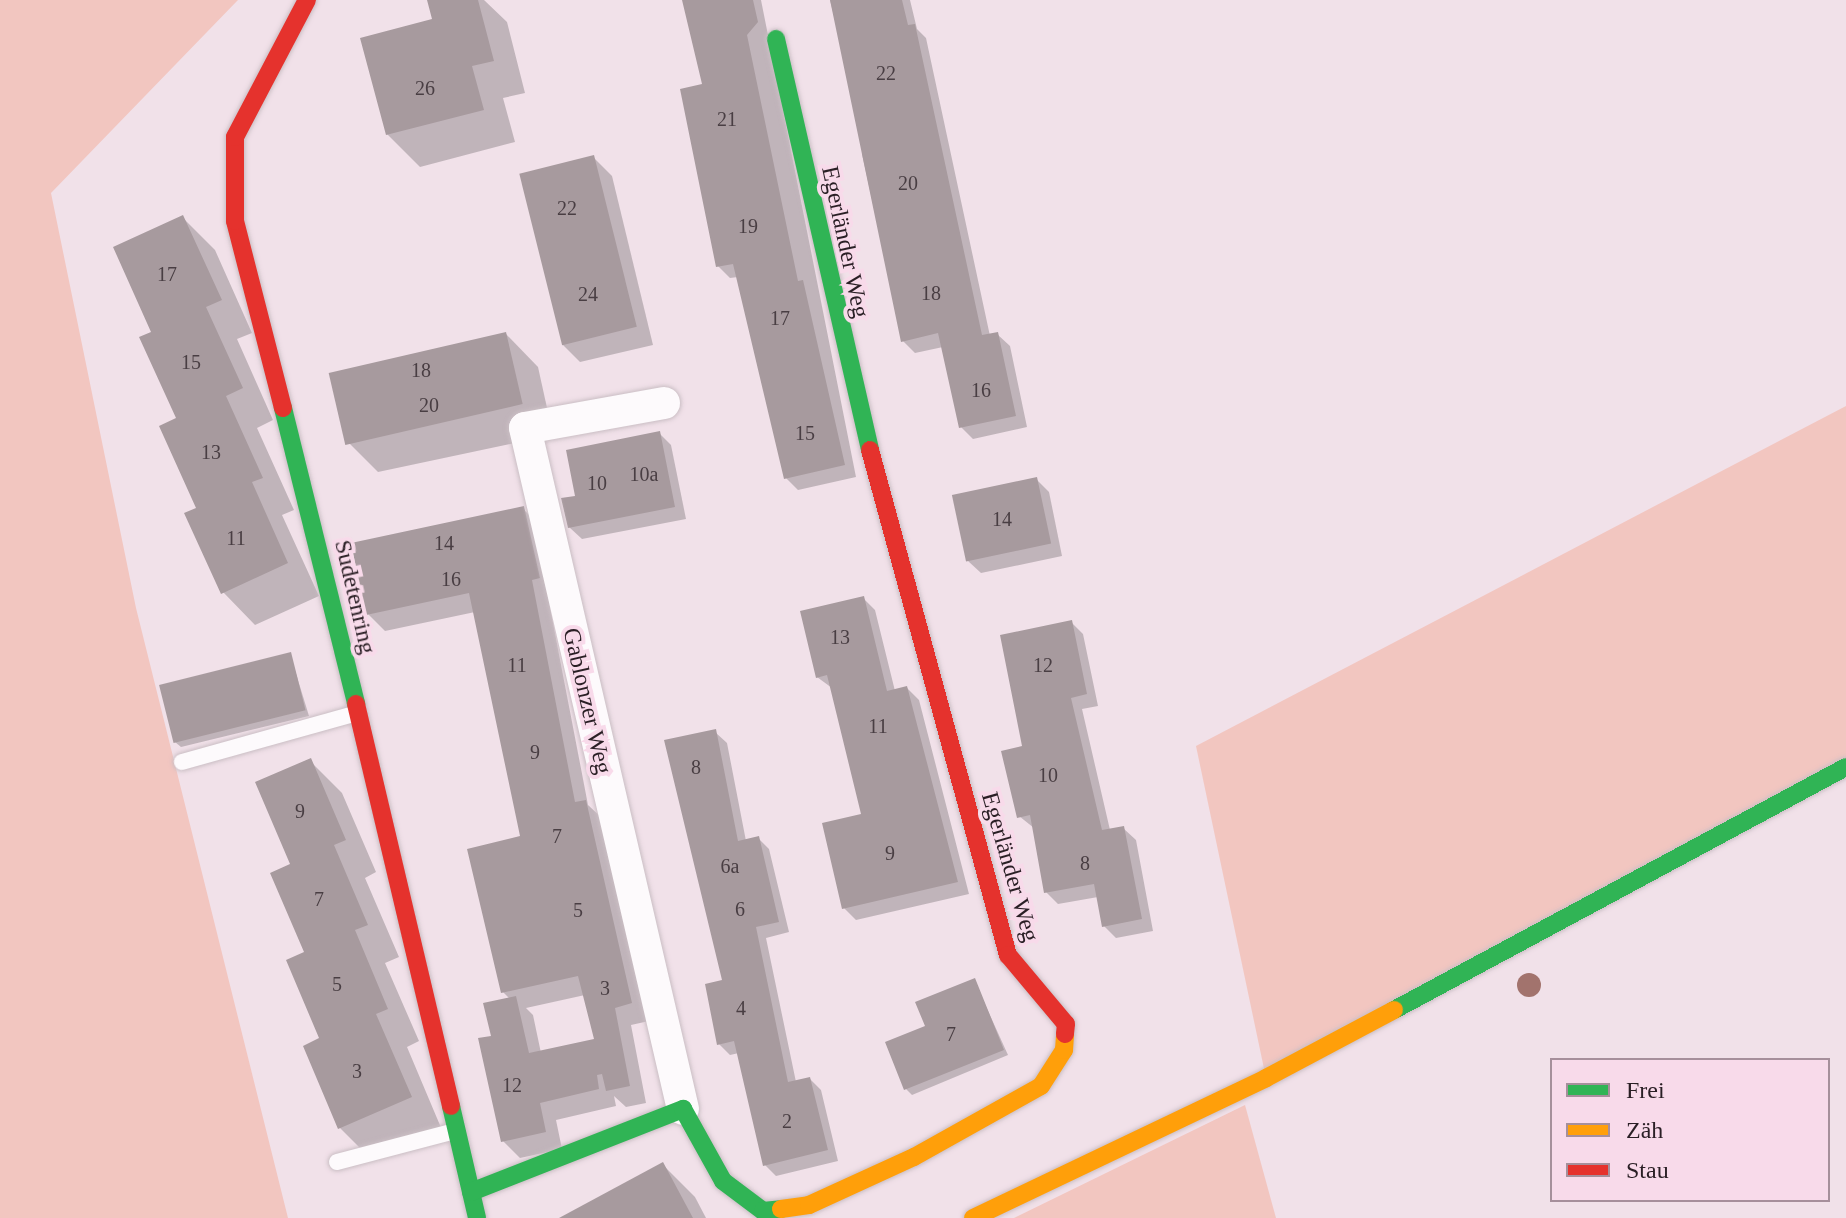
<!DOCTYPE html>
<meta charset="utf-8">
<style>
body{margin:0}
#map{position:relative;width:1846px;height:1218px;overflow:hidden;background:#f1e1e9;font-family:Georgia,serif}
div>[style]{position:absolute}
.green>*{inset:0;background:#f2c6c0}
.shadow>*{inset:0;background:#0003}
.building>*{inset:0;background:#a79a9e;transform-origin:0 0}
.roads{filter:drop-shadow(0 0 2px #cabec4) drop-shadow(0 0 2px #cabec4)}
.lane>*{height:16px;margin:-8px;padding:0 8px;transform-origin:8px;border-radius:8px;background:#fdfafc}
.street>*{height:32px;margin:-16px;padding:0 16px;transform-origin:16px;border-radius:16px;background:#fdfafc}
.fast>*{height:18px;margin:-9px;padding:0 9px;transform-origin:9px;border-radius:9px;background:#30b455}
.slow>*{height:18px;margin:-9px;padding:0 9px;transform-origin:9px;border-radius:9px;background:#ff9f0a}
.jam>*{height:18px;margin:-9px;padding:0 9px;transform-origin:9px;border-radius:9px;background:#e5322d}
.trees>*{width:24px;height:24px;margin:-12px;border-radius:50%;background:#a2736d}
span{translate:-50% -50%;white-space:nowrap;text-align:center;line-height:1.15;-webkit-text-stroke:8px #f8daea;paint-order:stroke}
.number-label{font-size:20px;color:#493e43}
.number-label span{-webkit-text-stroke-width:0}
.street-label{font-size:24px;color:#2a1f25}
.legend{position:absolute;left:1550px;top:1058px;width:280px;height:144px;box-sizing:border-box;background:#f8daea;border:2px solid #a68f9b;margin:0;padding:10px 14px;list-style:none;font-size:24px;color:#2a1f25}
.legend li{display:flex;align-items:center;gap:16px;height:40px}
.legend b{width:40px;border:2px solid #a68f9b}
</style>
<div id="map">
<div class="green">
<i style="clip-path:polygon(0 0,238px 0,51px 193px,136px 608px,288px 1218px,0 1218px)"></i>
<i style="clip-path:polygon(1846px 406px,1846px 767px,1266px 1078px,1196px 746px)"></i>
<i style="clip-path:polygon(1245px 1105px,1276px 1218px,1014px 1218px)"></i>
</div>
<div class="shadow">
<i style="clip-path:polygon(437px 0,484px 0,507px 22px,525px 93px,503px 98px,515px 142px,420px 167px,387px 134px,435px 21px)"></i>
<i style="clip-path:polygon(685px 0,761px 0,856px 477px,798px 490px,786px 478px,738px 277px,730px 278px,718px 266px,705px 85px)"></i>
<i style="clip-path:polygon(830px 0,910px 0,917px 29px,926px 38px,990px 336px,997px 334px,1010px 346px,1027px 427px,973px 439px,961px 427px,943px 347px,915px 353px,903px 341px,862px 154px,868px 152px)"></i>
<i style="clip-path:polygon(594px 158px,612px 176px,653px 345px,580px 362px,562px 344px)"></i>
<i style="clip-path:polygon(183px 218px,215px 250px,252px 333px,237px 339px,273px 420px,257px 428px,294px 510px,282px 515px,319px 596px,255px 625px,223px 592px,154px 333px)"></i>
<i style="clip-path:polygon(506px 334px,538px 367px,553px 435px,378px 472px,346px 440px)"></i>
<i style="clip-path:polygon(659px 433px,671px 445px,686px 519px,582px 539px,569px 527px,577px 497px)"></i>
<i style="clip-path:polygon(1037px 480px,1049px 492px,1062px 556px,981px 573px,968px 561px)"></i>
<i style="clip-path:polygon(evenodd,523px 509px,541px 526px,548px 597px,588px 805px,603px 819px,649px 1021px,631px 1025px,646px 1103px,626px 1107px,614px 1096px,616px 1106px,556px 1120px,562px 1149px,520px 1158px,503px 1141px,494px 1037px,510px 999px,503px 992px,522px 837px,475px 612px,385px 631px,368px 614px,523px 509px,585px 995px,596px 1040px,541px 1053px,533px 1015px,526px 1008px,585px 995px)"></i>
<i style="clip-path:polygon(863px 598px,875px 610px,895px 691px,907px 688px,919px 700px,969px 894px,856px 920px,844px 908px,864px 816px,832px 688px,817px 677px)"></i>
<i style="clip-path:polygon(1071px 622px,1083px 634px,1098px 706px,1082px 709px,1110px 830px,1123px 828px,1136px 840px,1153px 931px,1116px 938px,1104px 926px,1098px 897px,1058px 904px,1046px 892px,1034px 828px,1019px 816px,1025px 748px)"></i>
<i style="clip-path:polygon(290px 654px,309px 716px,181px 747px,175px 742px)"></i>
<i style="clip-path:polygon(715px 732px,727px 743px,746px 841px,758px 838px,769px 849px,789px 932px,766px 938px,796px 1082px,810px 1079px,821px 1090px,838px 1161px,776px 1176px,765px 1165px,739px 1053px,730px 1055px,719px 1044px,724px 982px)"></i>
<i style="clip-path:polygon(310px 761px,342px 793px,376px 872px,365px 878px,399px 957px,385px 963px,419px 1041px,407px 1047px,442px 1130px,372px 1160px,340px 1128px,292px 865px)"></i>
<i style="clip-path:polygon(974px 980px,1008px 1055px,912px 1095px,906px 1089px,927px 1027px)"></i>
<i style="clip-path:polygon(663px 1165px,695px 1197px,706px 1218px,580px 1218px)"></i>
</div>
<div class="building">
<i style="clip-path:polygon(427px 0,478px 0,494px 61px,472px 66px,484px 110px,386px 135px,360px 38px,432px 19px)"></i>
<i style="clip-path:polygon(682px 0,753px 0,758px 22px,747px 35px,798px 281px,803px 280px,845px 465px,784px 479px,733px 264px,716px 267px,680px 89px,702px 84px)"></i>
<i style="clip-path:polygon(830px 0,902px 0,908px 25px,915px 24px,982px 335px,998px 332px,1016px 416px,959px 428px,938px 333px,901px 342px)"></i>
<i style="left:594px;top:155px;width:177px;height:77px;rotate:76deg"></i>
<i style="clip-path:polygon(183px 215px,222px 300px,206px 307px,243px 388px,226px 396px,263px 478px,252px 482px,288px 563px,221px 594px,184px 513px,196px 508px,159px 426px,176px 418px,139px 337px,151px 332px,113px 247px)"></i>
<i style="left:506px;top:332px;width:74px;height:182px;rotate:77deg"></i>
<i style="clip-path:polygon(660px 431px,675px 507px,568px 528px,561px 498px,575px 496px,566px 450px)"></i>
<i style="left:1037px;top:477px;width:68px;height:87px;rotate:78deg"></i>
<i style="clip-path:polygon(524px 506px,540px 578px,532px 580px,575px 802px,586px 800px,632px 1003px,615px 1008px,630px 1086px,606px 1091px,602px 1074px,597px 1075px,599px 1089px,540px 1103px,546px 1132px,501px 1142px,478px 1038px,491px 1036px,483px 1003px,516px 996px,529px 1053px,594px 1039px,578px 976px,501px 993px,467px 849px,520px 836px,469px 593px,366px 615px,351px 543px)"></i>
<i style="clip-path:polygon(864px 596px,887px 691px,907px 686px,958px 882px,842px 909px,822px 823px,861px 814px,827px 675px,816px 678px,800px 611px)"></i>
<i style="clip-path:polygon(1072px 620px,1087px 694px,1071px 698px,1102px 830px,1124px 826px,1142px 919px,1102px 927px,1094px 884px,1044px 893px,1030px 815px,1017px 818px,1001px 751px,1022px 746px,1000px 635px)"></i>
<i style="left:291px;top:652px;width:60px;height:136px;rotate:76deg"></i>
<i style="clip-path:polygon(716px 729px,738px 841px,759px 836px,779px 922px,756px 927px,788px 1082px,810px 1077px,828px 1150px,763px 1166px,734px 1041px,717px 1045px,705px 984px,722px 980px,664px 740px)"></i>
<i style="clip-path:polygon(311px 758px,346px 840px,334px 845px,368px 925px,355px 930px,388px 1009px,376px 1014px,412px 1097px,338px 1129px,303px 1046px,319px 1038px,286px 960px,304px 952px,270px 873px,290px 864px,255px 782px)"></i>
<i style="clip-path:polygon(975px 978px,1004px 1050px,904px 1090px,885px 1042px,925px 1026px,915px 1002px)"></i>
<i style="clip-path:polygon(663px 1162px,693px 1218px,559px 1218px)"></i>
</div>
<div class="roads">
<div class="lane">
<i style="left:182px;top:762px;width:182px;rotate:-15.6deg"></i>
<i style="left:337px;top:1162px;width:122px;rotate:-14.7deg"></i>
</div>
<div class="street">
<i style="left:664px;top:403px;width:141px;rotate:169.8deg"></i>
<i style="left:525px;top:428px;width:699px;rotate:76.94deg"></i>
</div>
<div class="fast">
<i style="left:776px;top:39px;width:422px;rotate:77.1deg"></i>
<i style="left:283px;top:408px;width:305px;rotate:76.1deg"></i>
<i style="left:1394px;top:1010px;width:513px;rotate:-28.26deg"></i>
<i style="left:451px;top:1106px;width:115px;rotate:76.9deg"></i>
<i style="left:471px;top:1192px;width:228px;rotate:-21.4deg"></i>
<i style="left:683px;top:1109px;width:82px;rotate:60.9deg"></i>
<i style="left:723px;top:1181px;width:50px;rotate:36.9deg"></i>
<i style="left:763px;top:1211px;width:18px;rotate:-6deg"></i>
</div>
<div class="slow">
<i style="left:781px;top:1209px;width:28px;rotate:-8deg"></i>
<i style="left:809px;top:1205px;width:115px;rotate:-24.6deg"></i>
<i style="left:914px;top:1157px;width:145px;rotate:-29.2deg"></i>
<i style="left:1041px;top:1086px;width:43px;rotate:-57.4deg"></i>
<i style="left:1064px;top:1050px;width:16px;rotate:-86deg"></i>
<i style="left:973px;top:1218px;width:325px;rotate:-25.5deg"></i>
<i style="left:1266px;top:1078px;width:145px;rotate:-28deg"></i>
</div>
<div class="jam">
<i style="left:283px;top:408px;width:193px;rotate:-104.4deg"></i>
<i style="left:235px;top:221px;width:84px;rotate:-90deg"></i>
<i style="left:235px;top:137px;width:155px;rotate:-62.3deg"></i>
<i style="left:870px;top:450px;width:524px;rotate:74.72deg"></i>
<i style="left:1008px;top:955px;width:90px;rotate:50deg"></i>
<i style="left:1066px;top:1024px;width:10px;rotate:96deg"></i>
<i style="left:356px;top:704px;width:413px;rotate:76.7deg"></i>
</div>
</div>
<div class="trees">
<i style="left:1529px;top:985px"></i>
</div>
<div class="number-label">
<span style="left:886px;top:73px">22</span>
<span style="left:425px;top:88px">26</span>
<span style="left:727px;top:119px">21</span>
<span style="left:908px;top:183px">20</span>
<span style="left:567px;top:208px">22</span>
<span style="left:748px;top:226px">19</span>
<span style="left:167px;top:274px">17</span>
<span style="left:931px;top:293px">18</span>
<span style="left:588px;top:294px">24</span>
<span style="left:780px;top:318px">17</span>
<span style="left:191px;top:362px">15</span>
<span style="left:421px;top:370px">18</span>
<span style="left:981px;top:390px">16</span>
<span style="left:429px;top:405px">20</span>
<span style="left:805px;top:433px">15</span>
<span style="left:211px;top:452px">13</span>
<span style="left:644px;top:474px">10a</span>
<span style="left:597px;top:483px">10</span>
<span style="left:1002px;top:519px">14</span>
<span style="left:236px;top:538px">11</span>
<span style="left:444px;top:543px">14</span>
<span style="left:451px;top:579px">16</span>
<span style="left:840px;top:637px">13</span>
<span style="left:517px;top:665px">11</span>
<span style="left:1043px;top:665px">12</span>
<span style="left:878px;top:726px">11</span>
<span style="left:535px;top:752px">9</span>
<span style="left:696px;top:767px">8</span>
<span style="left:1048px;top:775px">10</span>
<span style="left:300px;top:811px">9</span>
<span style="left:557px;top:836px">7</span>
<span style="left:890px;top:853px">9</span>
<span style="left:1085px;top:863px">8</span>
<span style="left:730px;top:866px">6a</span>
<span style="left:319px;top:899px">7</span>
<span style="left:740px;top:909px">6</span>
<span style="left:578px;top:910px">5</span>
<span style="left:337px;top:984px">5</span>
<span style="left:605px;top:988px">3</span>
<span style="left:741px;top:1008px">4</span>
<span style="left:951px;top:1034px">7</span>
<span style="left:357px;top:1071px">3</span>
<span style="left:512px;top:1085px">12</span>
<span style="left:787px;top:1121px">2</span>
</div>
<div class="street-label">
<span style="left:845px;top:242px;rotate:78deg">Egerländer Weg</span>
<span style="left:355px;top:597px;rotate:77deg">Sudetenring</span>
<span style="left:587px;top:701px;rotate:77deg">Gablonzer Weg</span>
<span style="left:1010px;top:867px;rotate:74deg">Egerländer Weg</span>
</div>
<ul class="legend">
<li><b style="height:10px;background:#30b455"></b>Frei</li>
<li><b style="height:10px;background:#ff9f0a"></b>Zäh</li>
<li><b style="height:10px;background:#e5322d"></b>Stau</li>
</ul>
</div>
